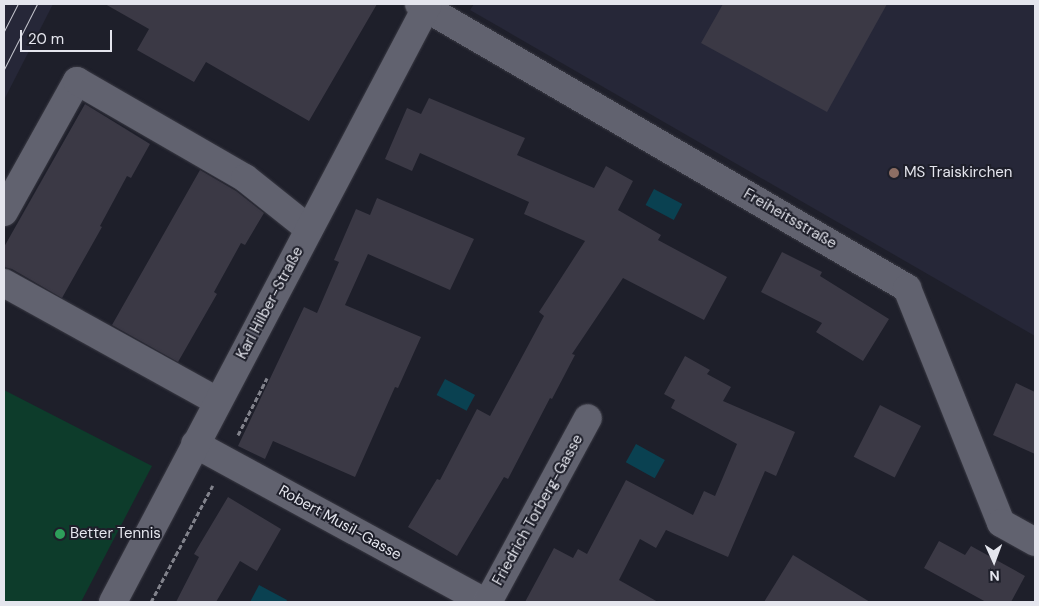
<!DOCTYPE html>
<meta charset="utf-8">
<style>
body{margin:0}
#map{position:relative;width:1039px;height:606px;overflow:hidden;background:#1e1f2a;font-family:"DM Sans",sans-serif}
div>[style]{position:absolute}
.built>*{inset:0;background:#262738}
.green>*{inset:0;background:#0d3c2b}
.water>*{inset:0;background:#0a4151;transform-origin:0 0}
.building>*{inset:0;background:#3b3945;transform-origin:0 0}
.path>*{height:3px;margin-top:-1.5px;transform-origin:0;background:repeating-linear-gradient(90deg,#81828b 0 5px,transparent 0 7.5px)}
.roads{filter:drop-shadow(0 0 1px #393943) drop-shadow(0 0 1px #393943)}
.minor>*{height:28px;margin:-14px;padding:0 14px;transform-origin:14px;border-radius:14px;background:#61626f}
.tram>*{height:1px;margin:-0.5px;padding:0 0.5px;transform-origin:0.5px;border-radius:0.5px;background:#c4c5ce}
.dots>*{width:14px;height:14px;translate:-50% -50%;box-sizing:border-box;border:2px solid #1e1f2a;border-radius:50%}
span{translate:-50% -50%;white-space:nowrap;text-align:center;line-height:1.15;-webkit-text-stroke:4px #1e1f2a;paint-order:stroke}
.poi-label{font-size:15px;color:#e4e5ed}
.left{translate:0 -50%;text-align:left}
.street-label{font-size:15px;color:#e4e5ed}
.frame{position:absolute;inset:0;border:5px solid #e4e5ed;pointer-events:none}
.north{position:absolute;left:969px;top:536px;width:50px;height:50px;-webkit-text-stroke:4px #1e1f2a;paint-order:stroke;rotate:178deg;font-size:14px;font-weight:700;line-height:20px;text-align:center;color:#e4e5ed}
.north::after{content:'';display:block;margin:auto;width:18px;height:22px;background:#e4e5ed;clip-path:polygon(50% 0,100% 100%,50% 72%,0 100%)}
.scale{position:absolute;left:20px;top:30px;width:92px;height:22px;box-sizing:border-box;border:2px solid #e4e5ed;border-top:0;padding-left:6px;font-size:15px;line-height:18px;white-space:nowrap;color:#e4e5ed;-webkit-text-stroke:4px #1e1f2a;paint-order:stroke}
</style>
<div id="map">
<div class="built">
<i style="clip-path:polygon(4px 4px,53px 4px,4px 100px)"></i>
<i style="clip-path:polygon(474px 4px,1035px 4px,1035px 336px,470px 10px)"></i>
</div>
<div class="green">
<i style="clip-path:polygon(4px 390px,152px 466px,81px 602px,4px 602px)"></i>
</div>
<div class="water">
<i style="left:654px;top:189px;width:32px;height:18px;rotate:28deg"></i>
<i style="left:445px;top:379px;width:34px;height:18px;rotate:28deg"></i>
<i style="left:636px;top:444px;width:33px;height:21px;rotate:29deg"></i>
<i style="clip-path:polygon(259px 585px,287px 600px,286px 602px,250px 602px)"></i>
</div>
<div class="building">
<i style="clip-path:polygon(105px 4px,377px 4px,309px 121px,206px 62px,194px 82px,137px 50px,149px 29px)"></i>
<i style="clip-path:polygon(723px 4px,887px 4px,827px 112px,701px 43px)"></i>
<i style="clip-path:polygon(429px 98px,525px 138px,517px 155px,594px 188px,606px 166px,633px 181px,618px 210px,661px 235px,658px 240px,727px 277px,704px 320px,623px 278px,572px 354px,575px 355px,552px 399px,550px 398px,508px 479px,504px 477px,457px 556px,408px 527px,437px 479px,440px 480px,477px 409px,490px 416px,544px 316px,539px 312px,585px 241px,524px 214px,529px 202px,420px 153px,412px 171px,385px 159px,407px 108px,421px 114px)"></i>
<i style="clip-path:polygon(85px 104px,150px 144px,131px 178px,127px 176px,100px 226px,102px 227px,62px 298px,12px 269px,4px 267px,4px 247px)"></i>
<i style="clip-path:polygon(200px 170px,236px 191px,264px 213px,245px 245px,241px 243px,214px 292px,217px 294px,178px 362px,112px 325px)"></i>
<i style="clip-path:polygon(377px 198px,474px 239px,450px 290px,368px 254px,345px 305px,421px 337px,398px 388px,395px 387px,355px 477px,273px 441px,265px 459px,238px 446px,304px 307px,317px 313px,339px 262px,334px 260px,356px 209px,370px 215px)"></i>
<i style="clip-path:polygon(782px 252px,822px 272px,820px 276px,889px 319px,863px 361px,816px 332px,822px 323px,761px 292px)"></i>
<i style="clip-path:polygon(685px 356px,710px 370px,707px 374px,731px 387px,723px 401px,795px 432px,776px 476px,765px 471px,728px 557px,666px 530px,656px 548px,640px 539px,619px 580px,658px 602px,525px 602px,554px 548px,573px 558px,578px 549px,587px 554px,626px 480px,693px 515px,704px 491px,715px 496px,737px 444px,671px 408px,675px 400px,664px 394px)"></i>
<i style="clip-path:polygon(1016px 383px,1035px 392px,1035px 454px,993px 435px)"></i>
<i style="left:880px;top:405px;width:46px;height:58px;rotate:27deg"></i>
<i style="clip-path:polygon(228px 497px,281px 529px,257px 571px,240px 561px,216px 602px,176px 602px,199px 557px,194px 554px)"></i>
<i style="clip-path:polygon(939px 541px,965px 555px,971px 546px,1025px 576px,1011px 602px,986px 602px,924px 568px)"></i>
<i style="clip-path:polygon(793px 555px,870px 602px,764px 602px)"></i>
</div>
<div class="path">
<i style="left:238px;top:435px;width:64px;rotate:-63deg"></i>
<i style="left:151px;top:602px;width:132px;rotate:-62.1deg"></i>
</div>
<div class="roads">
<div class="minor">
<i style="left:419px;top:4px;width:565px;rotate:30.2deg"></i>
<i style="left:907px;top:288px;width:253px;rotate:68.2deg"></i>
<i style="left:1001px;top:523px;width:39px;rotate:29deg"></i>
<i style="left:4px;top:212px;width:150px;rotate:-60.9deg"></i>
<i style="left:77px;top:81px;width:194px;rotate:30deg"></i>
<i style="left:245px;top:178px;width:82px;rotate:38.6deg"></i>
<i style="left:4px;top:283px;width:244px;rotate:29deg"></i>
<i style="left:195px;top:444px;width:330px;rotate:28.6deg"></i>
<i style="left:113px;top:602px;width:676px;rotate:-62.22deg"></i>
<i style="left:488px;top:602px;width:209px;rotate:-61.5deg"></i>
</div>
</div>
<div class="tram">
<i style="left:4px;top:31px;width:30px;rotate:-63deg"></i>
<i style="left:4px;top:69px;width:73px;rotate:-63.1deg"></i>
</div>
<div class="dots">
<i style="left:894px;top:173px;background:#8d6e63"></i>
<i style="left:60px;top:534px;background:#2e9e5b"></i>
</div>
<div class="poi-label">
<span class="left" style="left:904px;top:173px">MS Traiskirchen</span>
<span class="left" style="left:70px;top:534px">Better Tennis</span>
</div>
<div class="street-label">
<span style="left:790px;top:219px;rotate:30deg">Freiheitsstraße</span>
<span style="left:270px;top:303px;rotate:-62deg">Karl Hilber-Straße</span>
<span style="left:538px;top:510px;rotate:-61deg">Friedrich Torberg-Gasse</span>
<span style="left:340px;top:523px;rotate:29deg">Robert Musil-Gasse</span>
</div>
<div class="frame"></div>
<div class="north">N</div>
<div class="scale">20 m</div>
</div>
